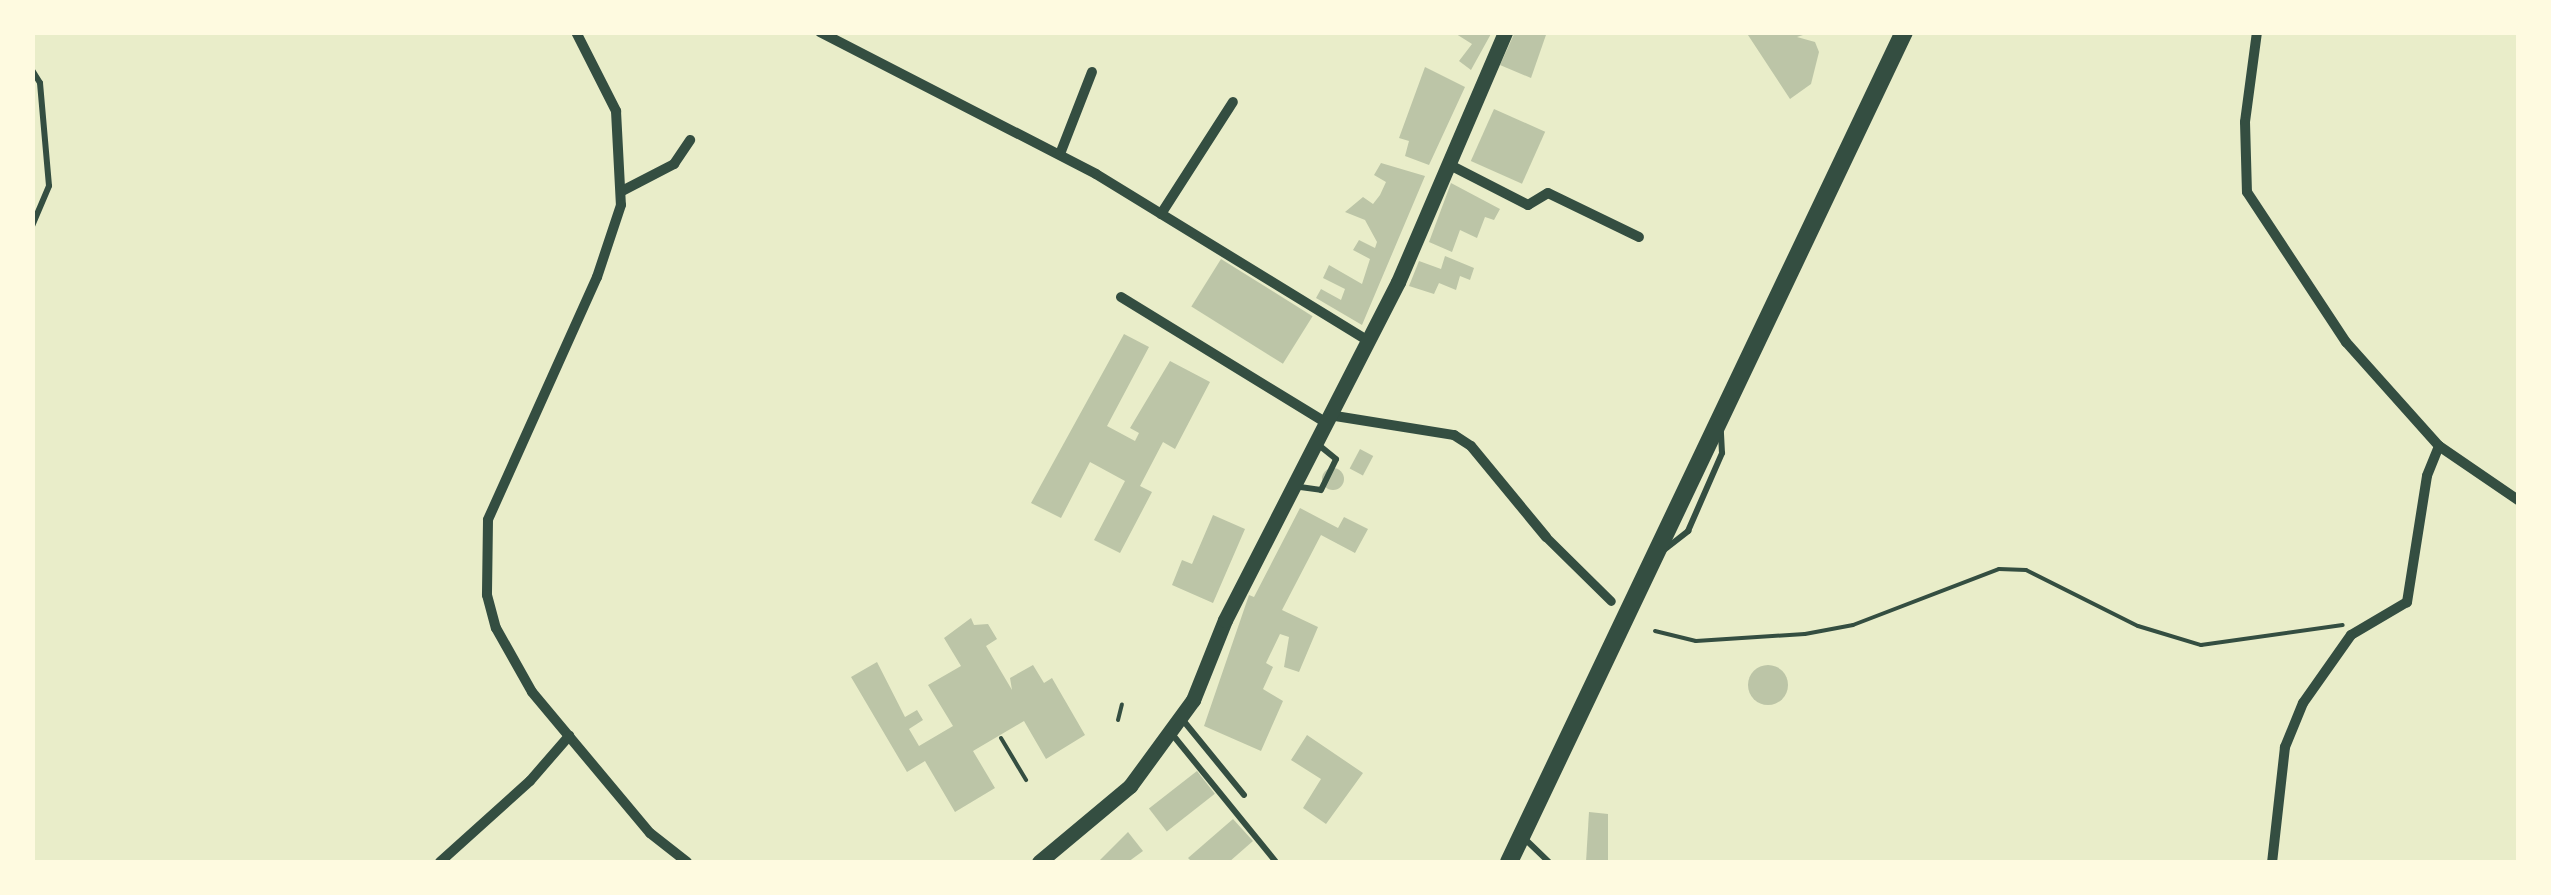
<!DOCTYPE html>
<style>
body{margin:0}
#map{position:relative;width:2551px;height:895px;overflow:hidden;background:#e9edc9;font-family:Overpass,sans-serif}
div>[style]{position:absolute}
.building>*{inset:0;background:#bcc5a7;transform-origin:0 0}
.round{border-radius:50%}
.path>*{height:4px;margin:-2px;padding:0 2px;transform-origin:2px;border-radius:2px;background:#344e41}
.service>*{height:6px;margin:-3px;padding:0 3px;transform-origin:3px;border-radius:3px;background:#344e41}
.pedestrian>*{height:9px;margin:-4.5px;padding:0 4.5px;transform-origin:4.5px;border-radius:4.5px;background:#344e41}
.minor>*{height:10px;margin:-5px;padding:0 5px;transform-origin:5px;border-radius:5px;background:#344e41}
.tertiary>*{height:15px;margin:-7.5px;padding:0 7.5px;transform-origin:7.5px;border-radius:7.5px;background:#344e41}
.primary>*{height:18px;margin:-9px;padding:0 9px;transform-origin:9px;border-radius:9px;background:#344e41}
span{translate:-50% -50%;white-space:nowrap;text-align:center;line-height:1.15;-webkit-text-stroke:8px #fefae0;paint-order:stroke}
.frame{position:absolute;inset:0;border:35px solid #fefae0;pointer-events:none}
</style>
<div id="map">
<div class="building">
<i style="clip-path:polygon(1453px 32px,1492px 32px,1471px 70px,1459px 61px,1472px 44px)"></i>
<i style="clip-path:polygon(1515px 32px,1547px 32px,1531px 78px,1500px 65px)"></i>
<i style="clip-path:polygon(1746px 32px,1812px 32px,1797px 37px,1815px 42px,1819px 52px,1811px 84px,1790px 99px)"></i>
<i style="clip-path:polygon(1425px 67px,1465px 87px,1429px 165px,1405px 156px,1409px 141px,1399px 138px)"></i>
<i style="left:1494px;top:109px;width:56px;height:57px;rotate:24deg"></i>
<i style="clip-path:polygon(1381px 163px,1425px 176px,1362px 325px,1316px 298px,1321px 289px,1341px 300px,1345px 289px,1323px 278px,1329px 265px,1362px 284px,1370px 259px,1353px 250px,1359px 240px,1375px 248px,1377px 242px,1365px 220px,1345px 212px,1363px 197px,1373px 204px,1380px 195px,1386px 182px,1374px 175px)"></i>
<i style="clip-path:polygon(1451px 183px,1500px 209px,1494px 220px,1485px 217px,1477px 238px,1460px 230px,1452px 252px,1429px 242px)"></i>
<i style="clip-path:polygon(1445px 256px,1474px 268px,1470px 280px,1460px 276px,1456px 290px,1439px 283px,1434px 294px,1409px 286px,1419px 261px,1441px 269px)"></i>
<i style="left:1221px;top:259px;width:108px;height:56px;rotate:32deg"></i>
<i style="clip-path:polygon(1124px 334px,1149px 347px,1107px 426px,1135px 441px,1139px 433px,1130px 428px,1170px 361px,1210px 382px,1175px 449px,1163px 442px,1140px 486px,1152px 492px,1120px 553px,1094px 540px,1125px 481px,1090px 462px,1061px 518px,1031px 503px)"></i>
<i style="left:1360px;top:449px;width:15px;height:22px;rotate:28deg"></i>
<i class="round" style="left:1322px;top:468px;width:22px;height:22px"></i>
<i style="clip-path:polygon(1300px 508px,1338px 528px,1344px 517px,1368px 529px,1355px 553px,1321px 535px,1282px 610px,1318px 627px,1299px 672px,1284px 667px,1289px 637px,1280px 634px,1266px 663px,1273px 667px,1263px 689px,1283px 701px,1261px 751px,1204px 726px,1249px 595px,1254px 597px)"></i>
<i style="clip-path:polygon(1213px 515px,1245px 529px,1213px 603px,1172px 585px,1182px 560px,1192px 564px)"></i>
<i style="clip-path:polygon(971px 618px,974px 625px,988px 624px,997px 639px,986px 646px,1012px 690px,1010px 678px,1033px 665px,1044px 683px,1052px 678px,1085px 735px,1046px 759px,1024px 721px,973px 751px,995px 788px,955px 812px,925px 761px,907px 772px,851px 677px,877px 662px,905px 717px,917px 710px,923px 720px,909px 729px,919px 746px,953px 726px,928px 685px,961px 666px,944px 638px)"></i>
<i class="round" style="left:1748px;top:665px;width:40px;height:40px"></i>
<i style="clip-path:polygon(1307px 735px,1363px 773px,1326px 824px,1303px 808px,1321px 779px,1291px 760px)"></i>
<i style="left:1197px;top:771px;width:29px;height:61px;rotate:52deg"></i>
<i style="clip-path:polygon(1589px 812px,1608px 814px,1608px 862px,1586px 862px)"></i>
<i style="clip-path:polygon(1233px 819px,1253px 841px,1229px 862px,1192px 862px,1188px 858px)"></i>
<i style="clip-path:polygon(1128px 832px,1143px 851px,1128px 862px,1098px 862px)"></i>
</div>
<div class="path">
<i style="left:1655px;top:631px;width:42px;rotate:13.7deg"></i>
<i style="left:1696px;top:641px;width:109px;rotate:-3.7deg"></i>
<i style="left:1805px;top:634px;width:49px;rotate:-10.6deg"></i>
<i style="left:1853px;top:625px;width:156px;rotate:-21deg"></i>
<i style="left:1999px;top:569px;width:27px;rotate:2deg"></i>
<i style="left:2026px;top:570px;width:125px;rotate:26.6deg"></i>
<i style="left:2138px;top:626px;width:66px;rotate:16.8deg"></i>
<i style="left:2201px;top:645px;width:143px;rotate:-8deg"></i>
<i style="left:1118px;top:720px;width:16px;rotate:-76deg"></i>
<i style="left:1001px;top:738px;width:49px;rotate:59.2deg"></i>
</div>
<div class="service">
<i style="left:32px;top:70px;width:15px;rotate:58deg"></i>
<i style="left:40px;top:83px;width:103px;rotate:85deg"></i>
<i style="left:49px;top:186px;width:43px;rotate:113deg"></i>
<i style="left:1293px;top:486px;width:28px;rotate:8deg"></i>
<i style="left:1321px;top:490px;width:34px;rotate:-64deg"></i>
<i style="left:1336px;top:459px;width:26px;rotate:-141deg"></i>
<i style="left:1664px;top:550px;width:31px;rotate:-38deg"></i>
<i style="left:1688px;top:531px;width:85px;rotate:-66.4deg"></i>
<i style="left:1722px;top:453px;width:22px;rotate:-93deg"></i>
<i style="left:1182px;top:719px;width:98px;rotate:50.8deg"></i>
<i style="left:1172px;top:734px;width:165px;rotate:50.9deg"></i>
<i style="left:1525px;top:839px;width:33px;rotate:44deg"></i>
</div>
<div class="pedestrian">
<i style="left:1546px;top:537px;width:91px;rotate:44.6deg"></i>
</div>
<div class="minor">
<i style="left:576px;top:32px;width:89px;rotate:63.1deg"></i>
<i style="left:616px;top:111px;width:94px;rotate:87deg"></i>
<i style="left:621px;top:205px;width:76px;rotate:108.4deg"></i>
<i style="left:597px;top:277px;width:266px;rotate:114.2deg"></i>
<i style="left:488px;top:520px;width:75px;rotate:90.8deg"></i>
<i style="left:487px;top:595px;width:34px;rotate:75deg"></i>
<i style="left:496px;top:628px;width:73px;rotate:60.6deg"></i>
<i style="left:532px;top:692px;width:184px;rotate:50.1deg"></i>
<i style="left:650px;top:833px;width:47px;rotate:38.1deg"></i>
<i style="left:820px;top:32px;width:310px;rotate:27.2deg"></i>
<i style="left:1096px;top:174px;width:320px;rotate:31.5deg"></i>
<i style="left:2257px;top:32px;width:91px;rotate:97.6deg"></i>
<i style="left:2245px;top:122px;width:70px;rotate:88.4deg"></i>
<i style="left:2247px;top:192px;width:180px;rotate:56.6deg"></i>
<i style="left:2346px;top:342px;width:140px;rotate:48.2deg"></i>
<i style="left:2439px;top:446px;width:32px;rotate:112deg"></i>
<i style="left:2427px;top:476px;width:128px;rotate:99deg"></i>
<i style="left:2407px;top:602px;width:65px;rotate:149.5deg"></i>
<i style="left:2351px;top:635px;width:83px;rotate:125.2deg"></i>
<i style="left:2303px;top:703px;width:48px;rotate:112.2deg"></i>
<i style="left:2285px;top:747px;width:116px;rotate:96.4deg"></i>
<i style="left:1060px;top:154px;width:88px;rotate:-68.7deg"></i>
<i style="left:1448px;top:164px;width:90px;rotate:27.1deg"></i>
<i style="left:1528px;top:205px;width:23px;rotate:-31deg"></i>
<i style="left:1548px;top:193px;width:101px;rotate:25.8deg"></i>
<i style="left:622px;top:191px;width:59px;rotate:-27.4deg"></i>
<i style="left:674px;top:164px;width:29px;rotate:-56deg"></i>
<i style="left:1161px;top:214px;width:133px;rotate:-57.3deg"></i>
<i style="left:1121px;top:297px;width:239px;rotate:31.5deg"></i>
<i style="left:1329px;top:415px;width:127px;rotate:9.1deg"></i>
<i style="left:1454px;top:435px;width:20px;rotate:33deg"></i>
<i style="left:1471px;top:446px;width:118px;rotate:50.5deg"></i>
<i style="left:2439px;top:446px;width:96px;rotate:34.4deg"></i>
<i style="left:440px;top:862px;width:121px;rotate:-42deg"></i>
<i style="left:530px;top:781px;width:60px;rotate:-49.1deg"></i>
</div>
<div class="tertiary">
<i style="left:1039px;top:862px;width:119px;rotate:-39.9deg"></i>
<i style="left:1130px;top:786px;width:107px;rotate:-53.8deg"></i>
<i style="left:1193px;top:700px;width:86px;rotate:-68.2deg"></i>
<i style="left:1225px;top:620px;width:380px;rotate:-62.9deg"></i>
<i style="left:1398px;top:282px;width:272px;rotate:-66.8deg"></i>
</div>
<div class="primary">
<i style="left:1509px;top:862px;width:919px;rotate:-64.55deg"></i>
</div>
<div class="frame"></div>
</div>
